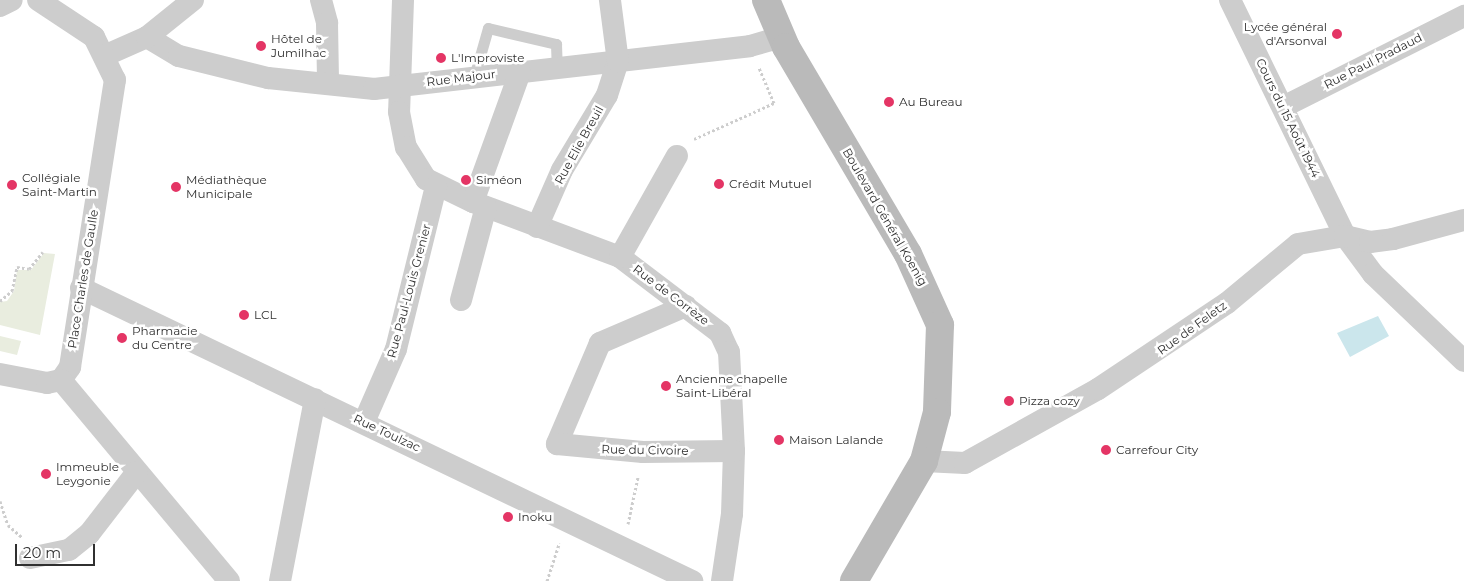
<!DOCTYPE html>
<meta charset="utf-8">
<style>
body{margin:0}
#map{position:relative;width:1464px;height:581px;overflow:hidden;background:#fff;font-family:Montserrat,sans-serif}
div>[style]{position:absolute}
.green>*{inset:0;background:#e9eddf}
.water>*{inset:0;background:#cbe6ec}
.path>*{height:3px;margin-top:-1.5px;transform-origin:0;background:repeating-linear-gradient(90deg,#cdcdcd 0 2.5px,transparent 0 5px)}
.lane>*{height:11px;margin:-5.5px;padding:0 5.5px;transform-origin:5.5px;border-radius:5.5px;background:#cdcdcd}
.street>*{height:22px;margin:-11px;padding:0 11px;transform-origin:11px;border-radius:11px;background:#cdcdcd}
.secondary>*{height:28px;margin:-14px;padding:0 14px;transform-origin:14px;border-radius:14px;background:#bababa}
.dots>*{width:14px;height:14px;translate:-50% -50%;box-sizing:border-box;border:2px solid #fff;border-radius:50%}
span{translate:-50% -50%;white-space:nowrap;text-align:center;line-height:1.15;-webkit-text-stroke:5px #fff;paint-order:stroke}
.poi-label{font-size:12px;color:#303030}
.right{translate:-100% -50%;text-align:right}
.left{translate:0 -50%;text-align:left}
.street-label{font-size:12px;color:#303030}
.scale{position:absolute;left:15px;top:544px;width:80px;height:22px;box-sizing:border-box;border:2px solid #303030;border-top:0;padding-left:6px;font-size:15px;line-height:18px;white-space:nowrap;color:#303030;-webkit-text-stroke:4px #fff;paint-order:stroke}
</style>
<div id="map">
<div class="green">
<i style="clip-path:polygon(44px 253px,55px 254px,40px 335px,0 325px,0 302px,7px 301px,14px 291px,17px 270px,31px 270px)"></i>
<i style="clip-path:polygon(0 336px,21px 341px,17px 355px,0 351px)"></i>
</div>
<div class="water">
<i style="clip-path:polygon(1378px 316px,1389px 336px,1350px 357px,1337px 333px)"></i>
</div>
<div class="path">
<i style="left:694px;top:139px;width:88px;rotate:-24.2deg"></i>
<i style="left:774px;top:103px;width:38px;rotate:-113deg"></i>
<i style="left:0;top:301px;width:16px;rotate:-40deg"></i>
<i style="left:12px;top:291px;width:25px;rotate:-78deg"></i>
<i style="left:17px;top:267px;width:12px;rotate:9deg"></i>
<i style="left:29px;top:269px;width:22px;rotate:-51deg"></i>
<i style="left:0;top:501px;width:25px;rotate:72deg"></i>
<i style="left:8px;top:525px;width:18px;rotate:41deg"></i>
<i style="left:628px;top:524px;width:48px;rotate:-78deg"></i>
<i style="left:547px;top:581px;width:40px;rotate:-72deg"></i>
</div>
<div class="lane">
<i style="left:474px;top:77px;width:51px;rotate:-74.1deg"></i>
<i style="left:488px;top:28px;width:70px;rotate:13.2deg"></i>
<i style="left:556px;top:44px;width:24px;rotate:88deg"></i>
</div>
<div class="street">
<i style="left:321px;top:0;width:24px;rotate:75deg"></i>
<i style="left:327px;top:23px;width:60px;rotate:89deg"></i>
<i style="left:403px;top:0;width:112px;rotate:92deg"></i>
<i style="left:399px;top:112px;width:36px;rotate:79deg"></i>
<i style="left:406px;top:147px;width:38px;rotate:58deg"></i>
<i style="left:426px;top:179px;width:52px;rotate:26.1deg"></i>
<i style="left:473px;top:202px;width:157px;rotate:20.5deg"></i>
<i style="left:620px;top:257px;width:126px;rotate:37.2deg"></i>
<i style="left:720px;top:333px;width:21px;rotate:65deg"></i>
<i style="left:729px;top:352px;width:99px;rotate:87.1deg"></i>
<i style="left:734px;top:451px;width:63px;rotate:91.8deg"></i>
<i style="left:732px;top:514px;width:68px;rotate:98.5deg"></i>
<i style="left:1230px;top:0;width:263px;rotate:64deg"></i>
<i style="left:1345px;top:236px;width:47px;rotate:53.6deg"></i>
<i style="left:1373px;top:274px;width:126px;rotate:43.7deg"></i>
<i style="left:0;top:6px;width:13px;rotate:-27deg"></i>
<i style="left:147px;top:37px;width:37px;rotate:31deg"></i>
<i style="left:179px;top:56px;width:92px;rotate:13.9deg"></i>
<i style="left:268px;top:78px;width:107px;rotate:5.9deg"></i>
<i style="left:374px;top:89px;width:378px;rotate:-6.5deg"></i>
<i style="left:750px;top:46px;width:33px;rotate:-16deg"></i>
<i style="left:104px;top:56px;width:47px;rotate:-23.8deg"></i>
<i style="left:147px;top:37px;width:59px;rotate:-38.8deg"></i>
<i style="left:1283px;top:107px;width:203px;rotate:-26.7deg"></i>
<i style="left:473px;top:202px;width:138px;rotate:-70.1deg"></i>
<i style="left:537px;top:227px;width:62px;rotate:-66.3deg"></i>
<i style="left:562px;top:170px;width:87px;rotate:-59deg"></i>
<i style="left:607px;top:95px;width:35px;rotate:-72deg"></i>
<i style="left:618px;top:62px;width:63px;rotate:-97.4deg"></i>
<i style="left:620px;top:257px;width:116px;rotate:-60.6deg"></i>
<i style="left:81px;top:288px;width:678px;rotate:25.62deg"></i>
<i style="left:461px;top:300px;width:96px;rotate:-75deg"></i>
<i style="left:686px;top:306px;width:94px;rotate:156.7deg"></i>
<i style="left:600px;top:343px;width:110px;rotate:113.1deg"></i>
<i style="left:557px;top:444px;width:86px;rotate:5.3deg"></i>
<i style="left:643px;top:452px;width:91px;rotate:-0.6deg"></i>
<i style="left:0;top:374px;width:48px;rotate:10.8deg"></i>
<i style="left:47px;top:383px;width:14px;rotate:-12deg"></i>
<i style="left:61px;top:380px;width:16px;rotate:-55deg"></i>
<i style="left:70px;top:367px;width:291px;rotate:-81.1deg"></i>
<i style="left:115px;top:80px;width:48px;rotate:-116deg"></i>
<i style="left:94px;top:37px;width:67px;rotate:-146.5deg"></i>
<i style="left:61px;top:380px;width:262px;rotate:50.1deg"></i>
<i style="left:364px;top:422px;width:80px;rotate:-66.3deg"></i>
<i style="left:396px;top:349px;width:168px;rotate:-76.2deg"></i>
<i style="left:924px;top:461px;width:41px;rotate:2.8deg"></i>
<i style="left:965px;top:463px;width:152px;rotate:-29.1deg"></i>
<i style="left:1098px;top:389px;width:155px;rotate:-33.7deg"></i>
<i style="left:1227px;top:303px;width:92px;rotate:-39.7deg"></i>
<i style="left:1298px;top:244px;width:48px;rotate:-9.7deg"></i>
<i style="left:1345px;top:236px;width:26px;rotate:13deg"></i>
<i style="left:1370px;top:242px;width:23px;rotate:-7deg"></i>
<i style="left:1393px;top:239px;width:73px;rotate:-15deg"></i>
<i style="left:30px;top:558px;width:40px;rotate:-12deg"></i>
<i style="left:69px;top:550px;width:26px;rotate:-39deg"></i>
<i style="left:89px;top:534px;width:78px;rotate:-52.3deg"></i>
<i style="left:280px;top:581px;width:185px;rotate:-79.1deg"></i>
</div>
<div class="secondary">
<i style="left:766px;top:0;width:51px;rotate:66.9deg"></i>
<i style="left:786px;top:47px;width:240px;rotate:59.5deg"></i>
<i style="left:908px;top:254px;width:78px;rotate:65.7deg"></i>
<i style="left:940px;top:325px;width:87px;rotate:92deg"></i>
<i style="left:937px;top:412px;width:51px;rotate:104.9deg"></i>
<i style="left:924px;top:461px;width:139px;rotate:120.3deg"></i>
</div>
<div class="dots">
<i style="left:1337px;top:34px;background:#e43565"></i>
<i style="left:261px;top:46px;background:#e43565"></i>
<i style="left:441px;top:58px;background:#e43565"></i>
<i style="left:889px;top:102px;background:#e43565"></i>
<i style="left:466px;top:180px;background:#e43565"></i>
<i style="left:719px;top:184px;background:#e43565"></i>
<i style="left:12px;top:185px;background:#e43565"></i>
<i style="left:176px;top:187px;background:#e43565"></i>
<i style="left:244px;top:315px;background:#e43565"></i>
<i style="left:122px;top:338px;background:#e43565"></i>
<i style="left:666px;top:386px;background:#e43565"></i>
<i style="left:1009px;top:401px;background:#e43565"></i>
<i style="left:779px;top:440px;background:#e43565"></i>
<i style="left:1106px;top:450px;background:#e43565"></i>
<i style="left:46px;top:474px;background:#e43565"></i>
<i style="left:508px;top:517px;background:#e43565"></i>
</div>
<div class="poi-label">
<span class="right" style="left:1327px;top:34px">Lycée général<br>d'Arsonval</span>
<span class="left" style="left:271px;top:46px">Hôtel de<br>Jumilhac</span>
<span class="left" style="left:451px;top:58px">L'Improviste</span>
<span class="left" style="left:899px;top:102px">Au Bureau</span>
<span class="left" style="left:22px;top:185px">Collégiale<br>Saint-Martin</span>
<span class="left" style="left:186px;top:187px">Médiathèque<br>Municipale</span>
<span class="left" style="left:476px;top:180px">Siméon</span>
<span class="left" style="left:729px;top:184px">Crédit Mutuel</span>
<span class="left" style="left:254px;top:315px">LCL</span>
<span class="left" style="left:132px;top:338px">Pharmacie<br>du Centre</span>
<span class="left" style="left:676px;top:386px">Ancienne chapelle<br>Saint-Libéral</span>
<span class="left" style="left:1019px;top:401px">Pizza cozy</span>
<span class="left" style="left:789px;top:440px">Maison Lalande</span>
<span class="left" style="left:1116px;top:450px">Carrefour City</span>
<span class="left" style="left:56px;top:474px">Immeuble<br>Leygonie</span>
<span class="left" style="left:518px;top:517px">Inoku</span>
</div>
<div class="street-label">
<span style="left:1373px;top:61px;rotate:-27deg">Rue Paul Pradaud</span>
<span style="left:461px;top:78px;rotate:-7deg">Rue Majour</span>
<span style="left:1288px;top:118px;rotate:64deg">Cours du 15 Août 1944</span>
<span style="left:579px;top:145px;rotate:-61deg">Rue Elie Breuil</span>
<span style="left:885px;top:217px;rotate:60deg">Boulevard Général Koenig</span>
<span style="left:83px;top:279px;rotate:-81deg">Place Charles de Gaulle</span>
<span style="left:409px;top:291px;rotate:-75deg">Rue Paul-Louis Grenier</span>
<span style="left:671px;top:295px;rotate:37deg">Rue de Corrèze</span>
<span style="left:1192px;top:328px;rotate:-36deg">Rue de Feletz</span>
<span style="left:387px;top:433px;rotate:25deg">Rue Toulzac</span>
<span style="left:645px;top:450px;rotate:1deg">Rue du Civoire</span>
</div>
<div class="scale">20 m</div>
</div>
